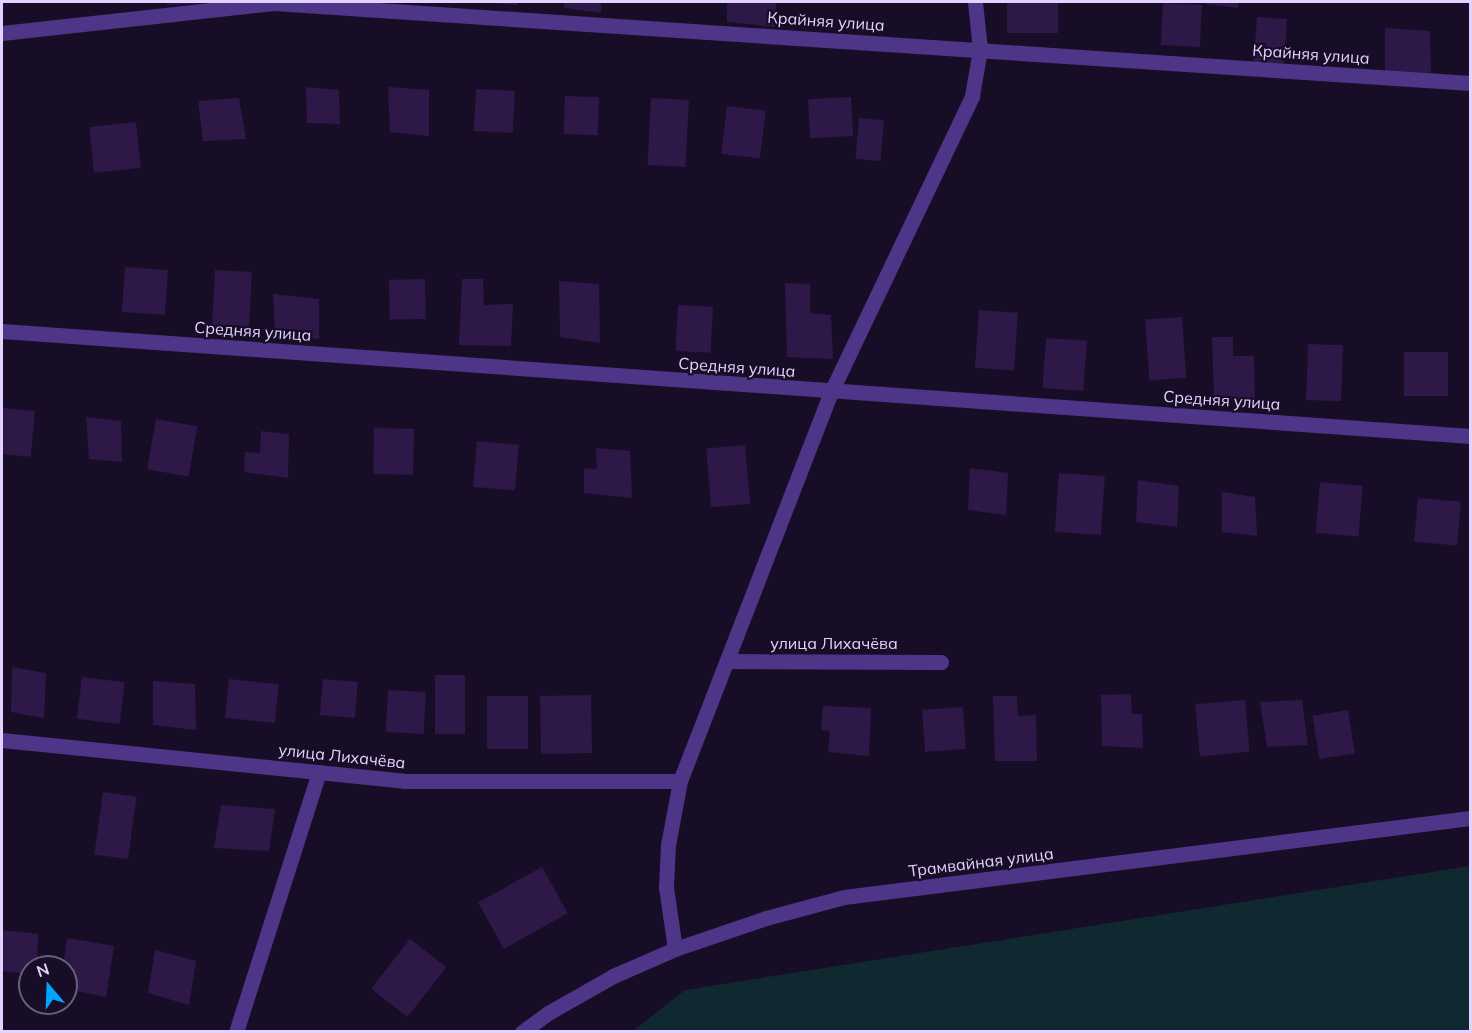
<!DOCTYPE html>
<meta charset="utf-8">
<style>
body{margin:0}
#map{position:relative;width:1472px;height:1033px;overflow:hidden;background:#180d26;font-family:Mulish,sans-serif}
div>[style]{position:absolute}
.green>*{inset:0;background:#102930}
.building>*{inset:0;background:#2e1848;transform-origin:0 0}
.street>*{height:15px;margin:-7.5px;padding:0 7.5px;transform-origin:7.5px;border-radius:7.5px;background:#4e3588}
span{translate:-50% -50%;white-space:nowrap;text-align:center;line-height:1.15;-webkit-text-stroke:4.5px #180d26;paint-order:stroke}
.street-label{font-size:16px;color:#e3d2ff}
.frame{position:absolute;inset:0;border:3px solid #e3d2ff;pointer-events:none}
.north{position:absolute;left:18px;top:955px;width:60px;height:60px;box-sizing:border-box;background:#180d26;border:2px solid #695c7d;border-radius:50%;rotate:341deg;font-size:16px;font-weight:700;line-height:24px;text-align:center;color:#e3d2ff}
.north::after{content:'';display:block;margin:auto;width:21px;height:27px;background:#00a3fd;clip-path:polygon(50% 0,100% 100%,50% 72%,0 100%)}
</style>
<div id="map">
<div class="green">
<i style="clip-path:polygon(1470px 866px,1470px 1031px,633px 1031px,685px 990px)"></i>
</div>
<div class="building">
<i style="clip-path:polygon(166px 2px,207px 2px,207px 3px,167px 5px)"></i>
<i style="clip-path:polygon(492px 2px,517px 2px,517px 5px,492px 3px)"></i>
<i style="clip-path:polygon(564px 2px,601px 2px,601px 13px,564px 8px)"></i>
<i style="clip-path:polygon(727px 2px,776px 2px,775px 27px,727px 22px)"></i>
<i style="left:1007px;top:2px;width:51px;height:31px"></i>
<i style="clip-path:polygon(1206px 2px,1239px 2px,1238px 8px,1206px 4px)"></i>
<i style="left:1163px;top:3px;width:39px;height:42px;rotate:3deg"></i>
<i style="left:1257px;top:17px;width:30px;height:47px;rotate:4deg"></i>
<i style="clip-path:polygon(1385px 28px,1430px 31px,1431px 75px,1385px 71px)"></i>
<i style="clip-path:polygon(306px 87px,339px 90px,340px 124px,307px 123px)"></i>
<i style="clip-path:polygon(388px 87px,429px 90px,429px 136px,390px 132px)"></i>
<i style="left:476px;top:89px;width:39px;height:42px;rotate:3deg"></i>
<i style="left:565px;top:96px;width:34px;height:38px;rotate:2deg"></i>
<i style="left:851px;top:97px;width:39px;height:43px;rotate:87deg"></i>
<i style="clip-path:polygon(239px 98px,246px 139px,203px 141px,198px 101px)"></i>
<i style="left:651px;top:98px;width:38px;height:67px;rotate:3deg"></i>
<i style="left:727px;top:106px;width:39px;height:48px;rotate:7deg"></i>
<i style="left:859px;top:118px;width:25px;height:41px;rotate:5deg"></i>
<i style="left:136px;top:122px;width:46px;height:47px;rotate:84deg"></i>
<i style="left:125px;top:267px;width:43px;height:45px;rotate:4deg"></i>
<i style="left:215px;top:270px;width:37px;height:60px;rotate:3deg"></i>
<i style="left:425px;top:279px;width:40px;height:36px;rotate:89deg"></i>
<i style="clip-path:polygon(462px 279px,483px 279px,484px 305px,513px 304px,511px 346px,459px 345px)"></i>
<i style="clip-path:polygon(559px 281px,599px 284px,600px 343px,560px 337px)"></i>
<i style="clip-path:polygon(785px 283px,810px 284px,810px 313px,831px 315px,833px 359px,787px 357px)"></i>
<i style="clip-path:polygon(273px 294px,319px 299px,319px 339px,275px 333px)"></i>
<i style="left:678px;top:305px;width:35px;height:46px;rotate:3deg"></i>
<i style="left:979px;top:310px;width:39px;height:58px;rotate:4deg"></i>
<i style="left:1182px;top:317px;width:61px;height:37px;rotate:86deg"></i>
<i style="clip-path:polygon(1212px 337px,1233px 337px,1233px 356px,1254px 356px,1255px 402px,1214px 397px)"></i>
<i style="left:1046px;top:338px;width:41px;height:50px;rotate:4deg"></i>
<i style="left:1308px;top:344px;width:35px;height:56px;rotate:2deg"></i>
<i style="left:1404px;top:352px;width:44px;height:44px"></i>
<i style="left:2px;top:408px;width:33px;height:46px;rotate:5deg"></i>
<i style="clip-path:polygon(86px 417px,121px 421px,122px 462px,89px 459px)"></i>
<i style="left:156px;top:419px;width:42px;height:51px;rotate:10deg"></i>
<i style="left:374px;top:428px;width:40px;height:46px;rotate:1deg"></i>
<i style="clip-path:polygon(261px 431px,289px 434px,288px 478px,244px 472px,245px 452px,260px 453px)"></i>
<i style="left:477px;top:441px;width:42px;height:46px;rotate:5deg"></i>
<i style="left:745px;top:445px;width:59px;height:39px;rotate:85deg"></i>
<i style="clip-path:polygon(596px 448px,630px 451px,632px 498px,584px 493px,584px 468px,597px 469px)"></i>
<i style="clip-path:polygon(970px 468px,1008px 473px,1006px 515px,968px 510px)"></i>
<i style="left:1059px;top:473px;width:46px;height:59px;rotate:4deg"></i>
<i style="clip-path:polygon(1138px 480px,1179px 486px,1177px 527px,1136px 522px)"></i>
<i style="left:1320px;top:482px;width:43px;height:51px;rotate:5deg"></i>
<i style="clip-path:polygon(1222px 492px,1255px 497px,1257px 536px,1222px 532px)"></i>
<i style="left:1418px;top:498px;width:43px;height:44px;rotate:5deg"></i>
<i style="clip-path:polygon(12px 667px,46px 673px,44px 718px,11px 712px)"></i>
<i style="left:435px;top:675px;width:30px;height:59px"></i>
<i style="left:82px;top:677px;width:43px;height:42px;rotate:7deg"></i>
<i style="left:229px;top:679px;width:50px;height:39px;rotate:6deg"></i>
<i style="left:323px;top:679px;width:35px;height:36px;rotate:5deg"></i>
<i style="clip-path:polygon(153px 681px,195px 684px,196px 730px,153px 725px)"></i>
<i style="left:388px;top:690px;width:38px;height:42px;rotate:3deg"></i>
<i style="clip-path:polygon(1131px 694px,1132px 714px,1142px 714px,1143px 748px,1102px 746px,1101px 695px)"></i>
<i style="left:591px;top:695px;width:58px;height:51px;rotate:89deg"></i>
<i style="left:487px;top:696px;width:41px;height:53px"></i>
<i style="clip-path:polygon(993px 696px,1017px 696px,1018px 716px,1036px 715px,1037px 761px,995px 761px)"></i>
<i style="left:1245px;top:700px;width:52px;height:50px;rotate:85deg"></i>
<i style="clip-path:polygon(1302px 700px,1308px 745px,1267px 747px,1260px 702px)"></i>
<i style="clip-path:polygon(823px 706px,871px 708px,869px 756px,828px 752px,830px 731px,821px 730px)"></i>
<i style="left:963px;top:707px;width:42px;height:41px;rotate:86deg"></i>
<i style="left:1348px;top:710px;width:44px;height:36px;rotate:81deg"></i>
<i style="left:103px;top:792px;width:34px;height:63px;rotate:8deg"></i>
<i style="clip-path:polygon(221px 805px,275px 809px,269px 851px,214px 848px)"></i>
<i style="left:542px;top:867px;width:53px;height:73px;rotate:61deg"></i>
<i style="clip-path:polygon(2px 930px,38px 934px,37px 967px,30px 967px,30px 974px,2px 971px)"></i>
<i style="clip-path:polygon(67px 938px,114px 946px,106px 997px,66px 989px,66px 967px,63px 967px)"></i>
<i style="left:410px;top:939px;width:46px;height:63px;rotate:38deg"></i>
<i style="clip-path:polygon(155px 950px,196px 961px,189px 1005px,148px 993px)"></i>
</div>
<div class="street">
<i style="left:2px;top:33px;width:274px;rotate:-6.3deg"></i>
<i style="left:274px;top:3px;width:1199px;rotate:3.83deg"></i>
<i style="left:2px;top:331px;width:1472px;rotate:4.09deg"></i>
<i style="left:727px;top:661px;width:214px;rotate:0.3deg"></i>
<i style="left:2px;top:740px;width:404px;rotate:5.8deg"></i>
<i style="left:404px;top:781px;width:276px"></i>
<i style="left:675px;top:949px;width:63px;rotate:-98.3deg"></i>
<i style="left:666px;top:887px;width:42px;rotate:-87.3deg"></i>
<i style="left:668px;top:845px;width:65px;rotate:-79.4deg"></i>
<i style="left:680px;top:781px;width:417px;rotate:-68.8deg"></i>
<i style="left:831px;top:392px;width:328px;rotate:-64.5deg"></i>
<i style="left:972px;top:96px;width:48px;rotate:-80.3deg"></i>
<i style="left:980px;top:49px;width:47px;rotate:-96.1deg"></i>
<i style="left:236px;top:1032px;width:273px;rotate:-72.3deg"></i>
<i style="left:522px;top:1032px;width:32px;rotate:-36deg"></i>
<i style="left:548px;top:1013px;width:75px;rotate:-29.6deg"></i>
<i style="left:613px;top:976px;width:68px;rotate:-23.5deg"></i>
<i style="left:675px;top:949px;width:96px;rotate:-18.8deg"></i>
<i style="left:766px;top:918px;width:81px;rotate:-15.1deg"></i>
<i style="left:844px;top:897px;width:631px;rotate:-7.19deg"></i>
</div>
<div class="street-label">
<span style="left:826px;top:21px;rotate:4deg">Крайняя улица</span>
<span style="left:1311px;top:54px;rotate:4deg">Крайняя улица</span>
<span style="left:253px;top:331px;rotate:4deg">Средняя улица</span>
<span style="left:737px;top:367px;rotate:4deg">Средняя улица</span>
<span style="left:1222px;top:400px;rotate:4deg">Средняя улица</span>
<span style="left:834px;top:643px">улица Лихачёва</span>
<span style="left:342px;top:756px;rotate:6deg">улица Лихачёва</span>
<span style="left:981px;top:862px;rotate:-7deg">Трамвайная улица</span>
</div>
<div class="frame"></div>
<div class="north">N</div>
</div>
